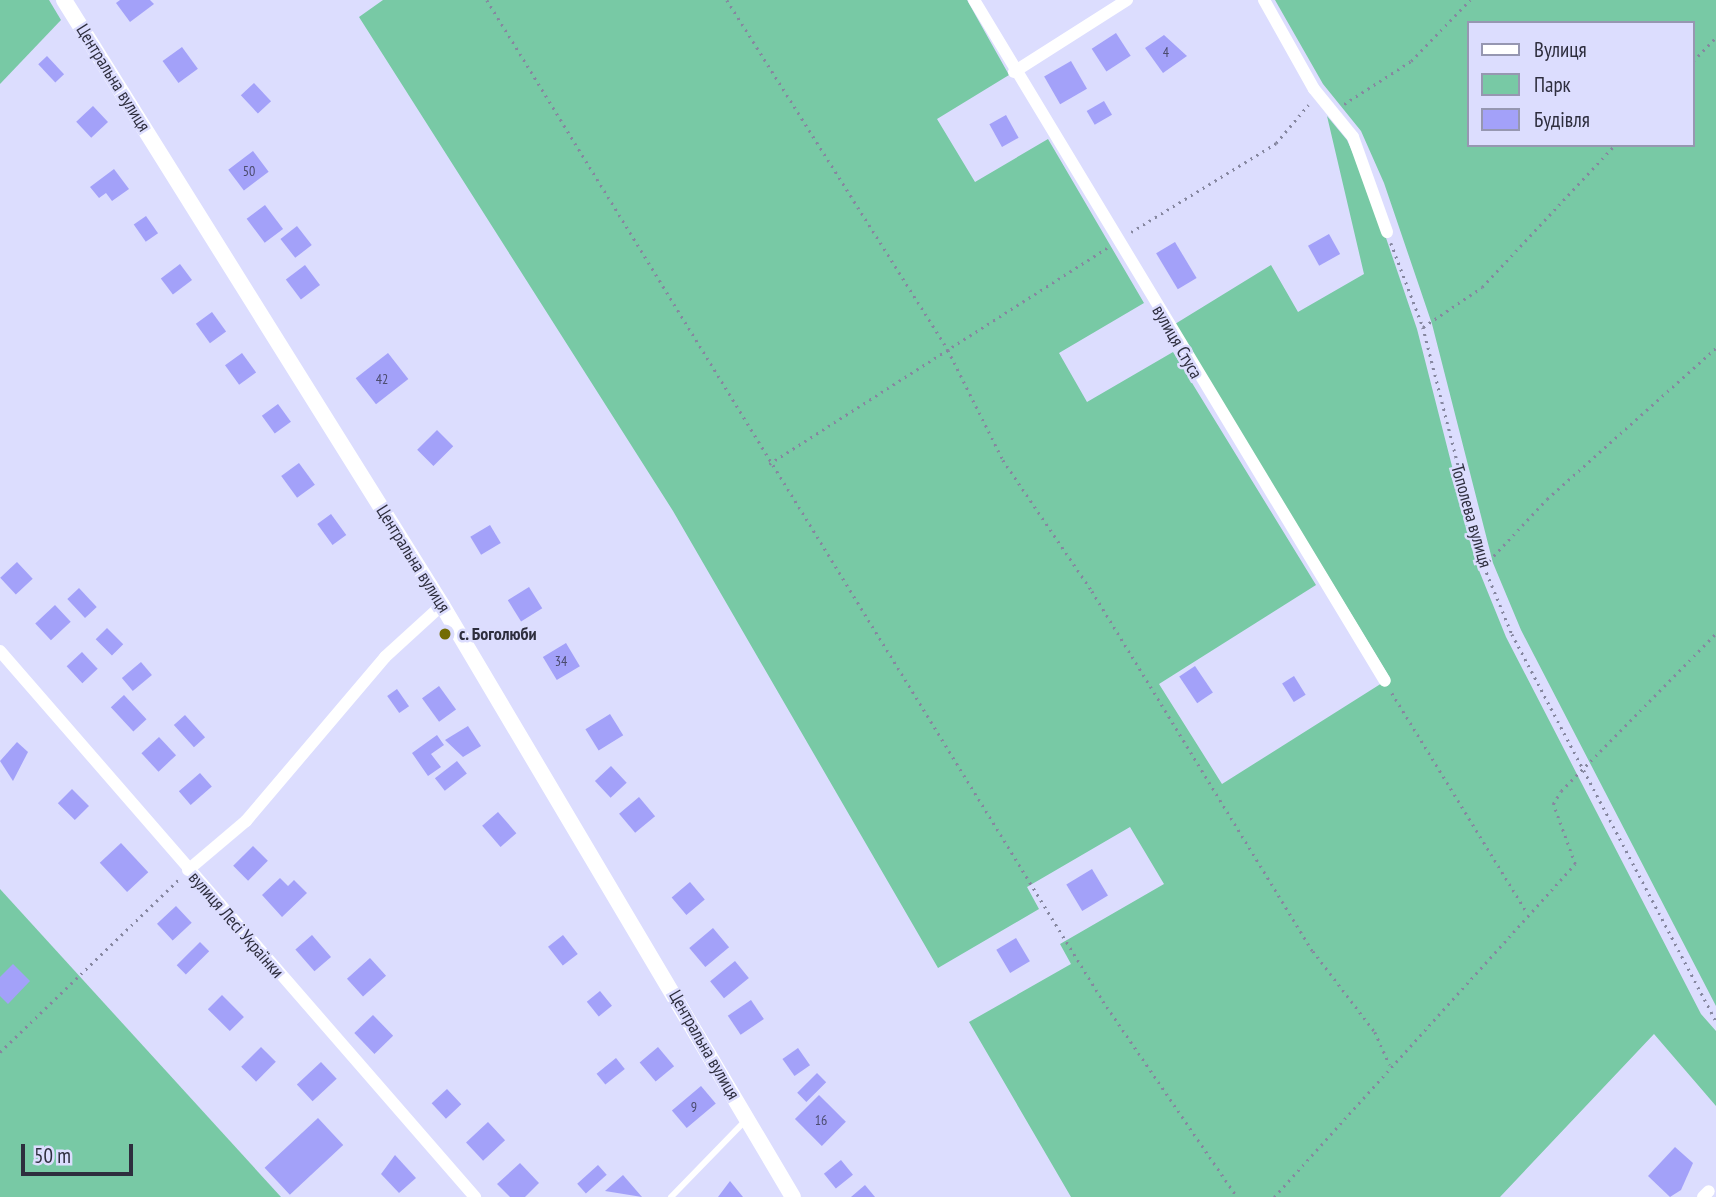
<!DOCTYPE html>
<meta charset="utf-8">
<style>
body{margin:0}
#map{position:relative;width:1716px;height:1197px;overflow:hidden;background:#dcddfe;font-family:"PT Sans Narrow",sans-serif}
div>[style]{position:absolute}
.green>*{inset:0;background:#78c9a5}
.building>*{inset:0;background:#a3a1f9;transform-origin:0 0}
.path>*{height:2.5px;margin-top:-1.25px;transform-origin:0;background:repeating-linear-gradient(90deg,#8687a0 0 2px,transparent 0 7px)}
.lane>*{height:6px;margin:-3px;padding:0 3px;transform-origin:3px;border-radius:3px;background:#fff}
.street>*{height:12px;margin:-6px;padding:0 6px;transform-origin:6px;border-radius:6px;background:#fff}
.secondary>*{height:16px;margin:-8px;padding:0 8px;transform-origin:8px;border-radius:8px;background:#fff}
.dots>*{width:19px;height:19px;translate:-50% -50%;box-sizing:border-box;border:4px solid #dcddfe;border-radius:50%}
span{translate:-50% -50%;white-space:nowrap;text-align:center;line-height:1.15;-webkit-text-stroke:5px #dcddfe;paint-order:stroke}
.number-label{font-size:14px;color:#4b4b6d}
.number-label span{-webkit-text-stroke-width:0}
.street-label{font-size:18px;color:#2e2e3e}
.poi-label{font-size:18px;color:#2e2e3e;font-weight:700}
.left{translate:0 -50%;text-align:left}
.legend{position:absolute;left:1467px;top:21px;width:228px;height:126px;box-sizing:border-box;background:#dcddfe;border:2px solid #9697b1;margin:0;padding:9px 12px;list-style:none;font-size:21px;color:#2e2e3e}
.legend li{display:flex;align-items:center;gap:14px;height:35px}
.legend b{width:35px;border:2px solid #9697b1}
.scale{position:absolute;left:21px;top:1144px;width:112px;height:32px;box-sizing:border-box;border:4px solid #2e2e3e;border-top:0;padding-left:9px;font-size:21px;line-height:24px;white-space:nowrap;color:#2e2e3e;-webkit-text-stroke:5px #dcddfe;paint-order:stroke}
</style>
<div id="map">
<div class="green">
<i style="clip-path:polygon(0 0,49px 0,61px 20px,0 84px)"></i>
<i style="clip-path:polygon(383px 0,967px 0,1009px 75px,937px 119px,975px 182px,1048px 139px,1144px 303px,1059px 353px,1087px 402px,1173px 352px,1316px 585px,1159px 684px,1222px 784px,1390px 678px,1175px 324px,1271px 265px,1298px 312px,1364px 274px,1327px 116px,1347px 140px,1369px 188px,1417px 329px,1478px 568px,1506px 637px,1701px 1014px,1716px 1031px,1716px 1106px,1654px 1034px,1500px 1197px,1071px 1197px,969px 1022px,1071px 964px,1060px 944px,1164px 884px,1130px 827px,1027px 887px,1039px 909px,938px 968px,673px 511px,359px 17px)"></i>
<i style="clip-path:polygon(evenodd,1275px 0,1716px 0,1716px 1006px,1521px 630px,1493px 563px,1432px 324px,1384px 183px,1361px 131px,1323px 84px,1275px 0,1469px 23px,1693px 23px,1693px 145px,1469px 145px,1469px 23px)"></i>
<i style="clip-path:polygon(0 889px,281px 1197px,0 1197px)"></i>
</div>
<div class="building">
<i style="clip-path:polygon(120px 0,150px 0,154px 4px,130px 22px,116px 3px)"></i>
<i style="left:1116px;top:33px;width:27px;height:29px;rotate:57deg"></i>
<i style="clip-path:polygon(1164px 35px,1187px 56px,1163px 73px,1145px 48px)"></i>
<i style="left:182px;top:47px;width:27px;height:24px;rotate:54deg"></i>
<i style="left:47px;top:56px;width:25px;height:12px;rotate:47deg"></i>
<i style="left:1071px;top:61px;width:32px;height:31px;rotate:60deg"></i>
<i style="left:254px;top:83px;width:25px;height:18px;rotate:47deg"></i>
<i style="left:1104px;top:101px;width:16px;height:20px;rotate:60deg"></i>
<i style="left:93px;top:106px;width:22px;height:23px;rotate:47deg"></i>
<i style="left:1006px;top:115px;width:26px;height:19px;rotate:61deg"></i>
<i style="left:253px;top:151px;width:26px;height:31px;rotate:53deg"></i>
<i style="clip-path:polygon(114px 169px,129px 189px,112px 201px,106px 193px,99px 198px,90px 187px)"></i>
<i style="left:265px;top:205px;width:30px;height:23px;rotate:53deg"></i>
<i style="left:146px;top:216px;width:21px;height:15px;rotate:55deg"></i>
<i style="left:297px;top:226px;width:24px;height:21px;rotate:52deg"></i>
<i style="left:1329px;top:234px;width:23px;height:24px;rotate:61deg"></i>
<i style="left:1175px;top:242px;width:42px;height:22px;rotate:59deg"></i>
<i style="left:180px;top:264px;width:20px;height:24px;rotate:53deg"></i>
<i style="left:305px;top:265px;width:25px;height:24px;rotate:53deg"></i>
<i style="left:212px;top:312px;width:24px;height:20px;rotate:54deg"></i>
<i style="left:242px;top:353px;width:24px;height:21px;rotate:54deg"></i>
<i style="left:388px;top:353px;width:33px;height:41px;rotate:52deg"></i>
<i style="left:278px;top:404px;width:22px;height:20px;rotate:54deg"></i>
<i style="left:437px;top:430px;width:23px;height:28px;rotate:45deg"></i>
<i style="left:299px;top:463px;width:27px;height:22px;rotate:54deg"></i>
<i style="left:331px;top:514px;width:26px;height:17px;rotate:54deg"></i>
<i style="left:490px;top:525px;width:21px;height:23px;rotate:59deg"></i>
<i style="left:17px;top:562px;width:23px;height:23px;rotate:47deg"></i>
<i style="left:529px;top:587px;width:25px;height:25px;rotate:58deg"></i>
<i style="left:79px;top:588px;width:26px;height:16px;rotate:47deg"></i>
<i style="left:55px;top:605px;width:23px;height:27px;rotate:47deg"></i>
<i style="left:107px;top:628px;width:23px;height:16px;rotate:45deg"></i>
<i style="left:566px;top:643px;width:27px;height:27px;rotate:59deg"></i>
<i style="left:82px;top:652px;width:23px;height:21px;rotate:47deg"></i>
<i style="left:141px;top:662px;width:17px;height:25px;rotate:50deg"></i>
<i style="left:1195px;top:666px;width:32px;height:19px;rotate:56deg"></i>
<i style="left:1294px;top:676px;width:22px;height:14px;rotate:58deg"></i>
<i style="left:439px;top:686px;width:29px;height:21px;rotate:54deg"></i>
<i style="left:397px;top:689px;width:21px;height:12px;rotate:55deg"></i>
<i style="left:124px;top:695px;width:33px;height:18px;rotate:47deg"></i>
<i style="left:610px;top:714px;width:25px;height:29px;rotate:58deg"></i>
<i style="left:185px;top:715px;width:30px;height:15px;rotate:48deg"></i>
<i style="clip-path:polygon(468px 726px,481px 746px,463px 757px,445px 740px)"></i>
<i style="clip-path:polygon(437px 735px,444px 745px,431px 754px,441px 767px,428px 776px,412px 753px)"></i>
<i style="left:159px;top:737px;width:25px;height:24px;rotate:47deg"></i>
<i style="clip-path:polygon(17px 742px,28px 752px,13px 781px,0 761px)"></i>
<i style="left:457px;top:761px;width:16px;height:28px;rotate:52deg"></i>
<i style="left:611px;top:766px;width:23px;height:22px;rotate:47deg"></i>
<i style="left:200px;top:773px;width:18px;height:28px;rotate:49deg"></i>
<i style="left:72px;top:789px;width:24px;height:20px;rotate:45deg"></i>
<i style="left:639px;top:797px;width:25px;height:26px;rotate:50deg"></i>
<i style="left:498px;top:812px;width:28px;height:21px;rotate:49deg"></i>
<i style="left:121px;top:843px;width:40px;height:29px;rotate:47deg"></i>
<i style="left:253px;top:846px;width:21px;height:28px;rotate:45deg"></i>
<i style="left:1092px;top:869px;width:31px;height:30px;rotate:59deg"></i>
<i style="clip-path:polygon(280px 878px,288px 886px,294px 880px,307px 893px,282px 917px,262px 895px)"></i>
<i style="left:690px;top:882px;width:23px;height:24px;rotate:50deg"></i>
<i style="left:176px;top:906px;width:23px;height:26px;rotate:47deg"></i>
<i style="left:713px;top:928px;width:25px;height:31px;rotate:50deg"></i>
<i style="left:312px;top:935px;width:29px;height:22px;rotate:49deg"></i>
<i style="left:563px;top:935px;width:24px;height:19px;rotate:52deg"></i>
<i style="left:1016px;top:938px;width:27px;height:23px;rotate:59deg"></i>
<i style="left:200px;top:942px;width:13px;height:33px;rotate:45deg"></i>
<i style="left:370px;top:958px;width:24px;height:31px;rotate:48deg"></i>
<i style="left:735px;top:961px;width:22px;height:32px;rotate:51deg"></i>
<i style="clip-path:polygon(13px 964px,30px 981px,8px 1004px,0 996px,0 977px)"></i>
<i style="left:600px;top:991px;width:19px;height:17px;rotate:51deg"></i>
<i style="left:222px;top:995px;width:31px;height:20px;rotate:45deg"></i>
<i style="left:751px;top:1000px;width:23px;height:28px;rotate:56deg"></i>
<i style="left:373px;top:1015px;width:29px;height:26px;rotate:46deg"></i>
<i style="left:261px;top:1047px;width:21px;height:28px;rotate:45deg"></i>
<i style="left:658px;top:1047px;width:25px;height:24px;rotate:50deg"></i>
<i style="left:798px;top:1048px;width:21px;height:19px;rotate:55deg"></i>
<i style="left:616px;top:1058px;width:14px;height:25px;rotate:51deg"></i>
<i style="left:321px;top:1062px;width:23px;height:33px;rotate:47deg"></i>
<i style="left:817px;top:1073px;width:13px;height:28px;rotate:45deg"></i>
<i style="left:701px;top:1086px;width:23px;height:38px;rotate:50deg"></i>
<i style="left:447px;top:1089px;width:21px;height:21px;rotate:47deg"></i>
<i style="left:819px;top:1095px;width:38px;height:34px;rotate:45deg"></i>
<i style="left:318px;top:1118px;width:37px;height:73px;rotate:47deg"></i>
<i style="left:488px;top:1122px;width:25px;height:30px;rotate:47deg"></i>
<i style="clip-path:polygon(1675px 1147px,1693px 1163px,1681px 1190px,1670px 1197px,1648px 1176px)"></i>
<i style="clip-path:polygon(395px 1155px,416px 1178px,399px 1193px,381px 1174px)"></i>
<i style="left:841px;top:1160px;width:19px;height:22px;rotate:51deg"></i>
<i style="clip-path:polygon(520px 1163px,539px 1183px,525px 1197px,510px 1197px,497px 1184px)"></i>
<i style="left:598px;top:1165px;width:13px;height:28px;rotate:48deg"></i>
<i style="clip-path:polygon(623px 1175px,642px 1197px,605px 1191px)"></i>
<i style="clip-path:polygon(730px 1181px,743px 1197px,718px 1197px)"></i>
<i style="clip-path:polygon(865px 1185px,875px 1197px,851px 1197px)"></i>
</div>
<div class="path">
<i style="left:487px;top:0;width:1175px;rotate:58.39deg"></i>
<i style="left:1103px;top:1001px;width:237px;rotate:55.6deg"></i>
<i style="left:727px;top:0;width:414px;rotate:57.7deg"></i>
<i style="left:948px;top:350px;width:123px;rotate:63.4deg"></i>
<i style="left:1003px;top:460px;width:158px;rotate:55.8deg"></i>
<i style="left:1092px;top:591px;width:422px;rotate:58.5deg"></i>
<i style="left:1313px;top:951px;width:102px;rotate:52.6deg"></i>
<i style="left:1375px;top:1032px;width:36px;rotate:66deg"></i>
<i style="left:1693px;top:61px;width:33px;rotate:-46deg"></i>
<i style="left:1344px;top:104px;width:80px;rotate:-32.7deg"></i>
<i style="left:1411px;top:61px;width:85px;rotate:-46deg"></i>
<i style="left:1131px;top:232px;width:170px;rotate:-31.5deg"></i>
<i style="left:1276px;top:143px;width:50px;rotate:-49.9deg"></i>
<i style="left:1391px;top:243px;width:90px;rotate:69.1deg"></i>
<i style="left:1423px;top:327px;width:247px;rotate:75.7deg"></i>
<i style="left:1484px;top:566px;width:74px;rotate:67.6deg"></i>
<i style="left:1512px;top:634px;width:437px;rotate:62.2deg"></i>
<i style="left:1423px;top:327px;width:71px;rotate:-34.1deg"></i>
<i style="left:1482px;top:287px;width:195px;rotate:-46.9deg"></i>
<i style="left:769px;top:464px;width:403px;rotate:-32.6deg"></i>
<i style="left:1484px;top:566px;width:92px;rotate:-46.8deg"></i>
<i style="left:1547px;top:499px;width:227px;rotate:-41.8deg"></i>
<i style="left:1392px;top:693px;width:256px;rotate:58.4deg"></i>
<i style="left:0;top:1052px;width:248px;rotate:-44deg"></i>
<i style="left:1274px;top:1197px;width:449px;rotate:-47.9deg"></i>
<i style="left:1575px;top:864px;width:64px;rotate:-110.1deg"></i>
<i style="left:1553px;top:804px;width:15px;rotate:-58deg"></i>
<i style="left:1561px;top:791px;width:221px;rotate:-45.5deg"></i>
</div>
<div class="lane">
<i style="left:671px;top:1197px;width:107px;rotate:-45.8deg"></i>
</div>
<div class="street">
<i style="left:974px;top:0;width:795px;rotate:58.89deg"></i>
<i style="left:1264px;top:0;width:102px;rotate:60.7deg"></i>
<i style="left:1314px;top:89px;width:62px;rotate:50.9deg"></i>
<i style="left:1353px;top:137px;width:101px;rotate:70.3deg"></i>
<i style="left:1014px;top:72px;width:134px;rotate:-32.5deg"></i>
<i style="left:0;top:651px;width:724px;rotate:48.98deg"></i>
<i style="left:188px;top:870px;width:76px;rotate:-40.2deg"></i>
<i style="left:246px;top:821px;width:215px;rotate:-49.7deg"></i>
<i style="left:385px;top:657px;width:77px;rotate:-42.4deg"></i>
<i style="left:1703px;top:1197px;width:8px;rotate:-45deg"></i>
</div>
<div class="secondary">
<i style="left:64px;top:0;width:713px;rotate:58deg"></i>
<i style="left:442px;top:605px;width:688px;rotate:59.34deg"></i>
</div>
<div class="dots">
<i style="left:445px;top:634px;background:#736b04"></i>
</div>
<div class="number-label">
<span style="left:1166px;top:52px">4</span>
<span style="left:249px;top:171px">50</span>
<span style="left:382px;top:379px">42</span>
<span style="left:561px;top:661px">34</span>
<span style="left:694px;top:1107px">9</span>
<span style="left:821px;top:1120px">16</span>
</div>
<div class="street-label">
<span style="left:113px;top:78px;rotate:58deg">Центральна вулиця</span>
<span style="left:1177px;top:342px;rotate:60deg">вулиця Стуса</span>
<span style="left:1471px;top:516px;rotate:74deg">Тополева вулиця</span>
<span style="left:413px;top:559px;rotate:58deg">Центральна вулиця</span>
<span style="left:236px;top:925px;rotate:49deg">вулиця Лесі Українки</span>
<span style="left:704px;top:1045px;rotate:60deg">Центральна вулиця</span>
</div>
<div class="poi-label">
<span class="left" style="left:459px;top:634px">с. Боголюби</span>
</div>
<ul class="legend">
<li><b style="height:9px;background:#fff"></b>Вулиця</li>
<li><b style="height:19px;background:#78c9a5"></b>Парк</li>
<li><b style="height:19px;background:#a3a1f9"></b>Будівля</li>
</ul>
<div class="scale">50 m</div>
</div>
